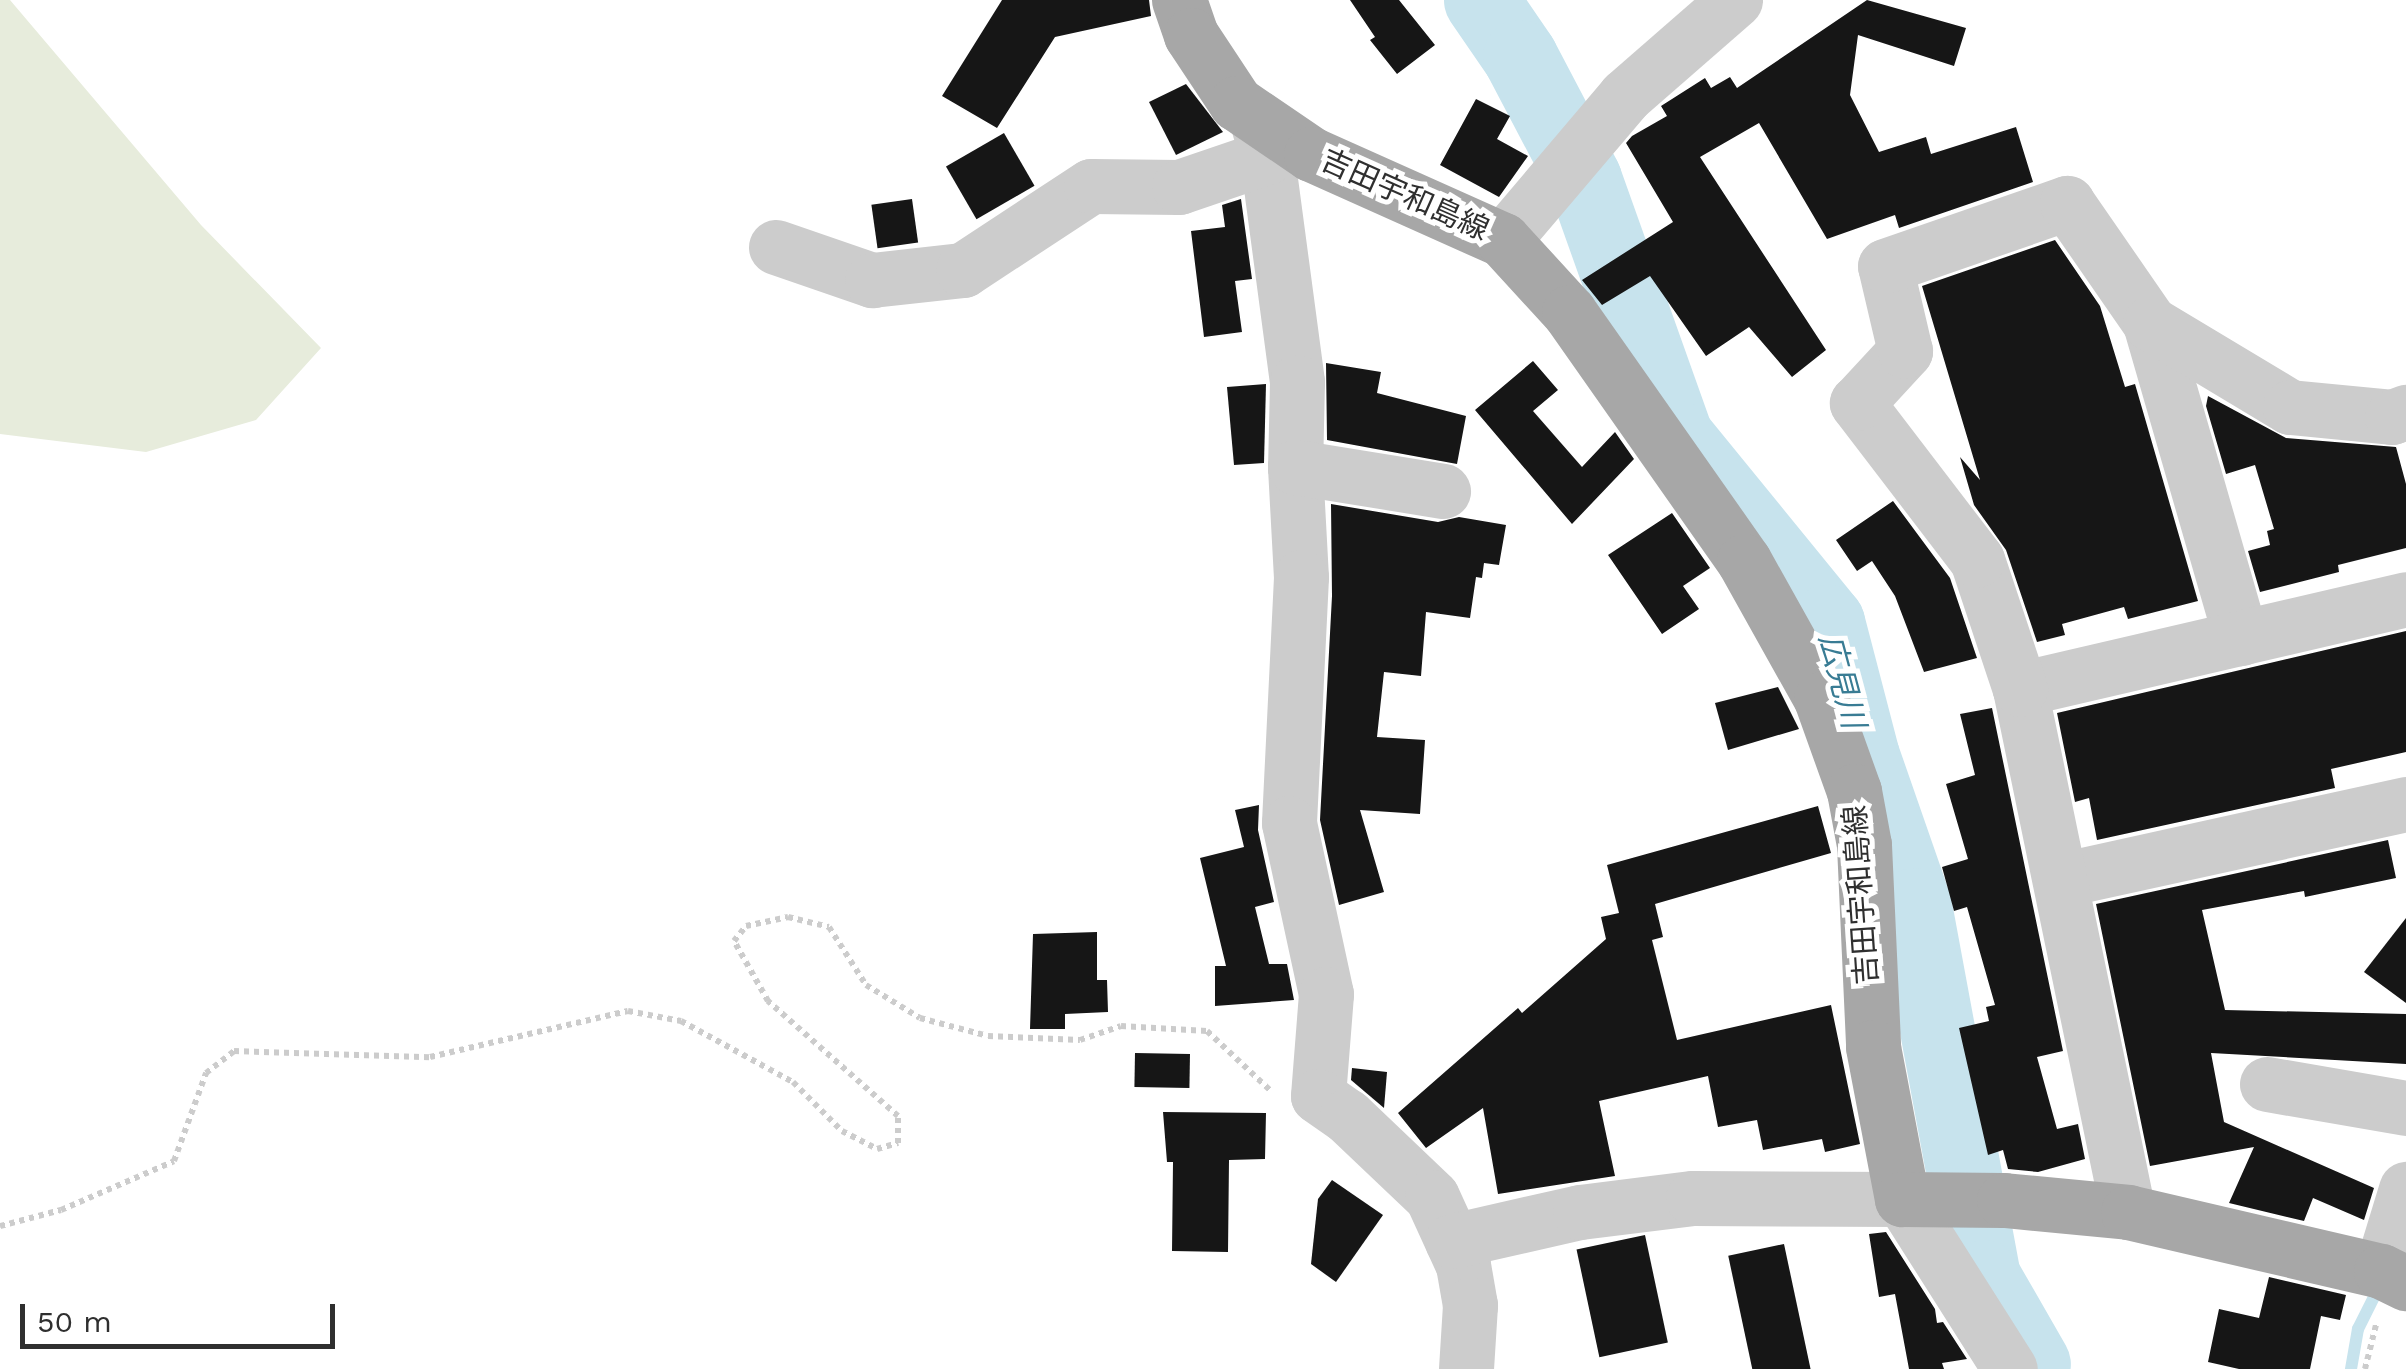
<!DOCTYPE html>
<meta charset="utf-8">
<style>
body{margin:0}
#map{position:relative;width:2406px;height:1369px;overflow:hidden;background:#fff;font-family:"Work Sans","Noto Sans JP",sans-serif}
div>[style]{position:absolute}
.green>*{inset:0;background:#e7ecdc}
.stream>*{height:12px;margin:-6px;padding:0 6px;transform-origin:6px;border-radius:6px;background:#c7e3ed}
.river>*{height:75px;margin:-37.5px;padding:0 37.5px;transform-origin:37.5px;border-radius:37.5px;background:#c7e3ed}
.building>*{inset:0;background:#161616;transform-origin:0 0}
.path>*{height:6px;margin-top:-3px;transform-origin:0;background:repeating-linear-gradient(90deg,#ccc 0 5px,transparent 0 10px)}
.minor>*{height:55px;margin:-27.5px;padding:0 27.5px;transform-origin:27.5px;border-radius:27.5px;background:#ccc}
.major>*{height:55px;margin:-27.5px;padding:0 27.5px;transform-origin:27.5px;border-radius:27.5px;background:#a7a7a7}
span{translate:-50% -50%;white-space:nowrap;text-align:center;line-height:1.15;-webkit-text-stroke:10px #fff;paint-order:stroke}
.street-label{font-size:30px;color:#2f2f2f}
.water-label{font-size:32px;color:#397c94;font-style:italic}
.scale{position:absolute;left:20px;top:1304px;width:315px;height:45px;box-sizing:border-box;border:5px solid #2f2f2f;border-top:0;padding-left:12px;font-size:30px;line-height:35px;white-space:nowrap;color:#2f2f2f;-webkit-text-stroke:8px #fff;paint-order:stroke}
</style>
<div id="map">
<div class="green">
<i style="clip-path:polygon(0 0,10px 0,201px 225px,321px 348px,256px 420px,146px 452px,0 434px)"></i>
</div>
<div class="stream">
<i style="left:2351px;top:1369px;width:41px;rotate:-80.1deg"></i>
<i style="left:2358px;top:1329px;width:51px;rotate:-63.4deg"></i>
</div>
<div class="river">
<i style="left:1481px;top:0;width:69px;rotate:55.6deg"></i>
<i style="left:1520px;top:57px;width:138px;rotate:62.3deg"></i>
<i style="left:1584px;top:179px;width:274px;rotate:70.4deg"></i>
<i style="left:1676px;top:437px;width:239px;rotate:50.8deg"></i>
<i style="left:1827px;top:622px;width:138px;rotate:75.4deg"></i>
<i style="left:1862px;top:756px;width:158px;rotate:70.8deg"></i>
<i style="left:1914px;top:905px;width:378px;rotate:79.5deg"></i>
<i style="left:1983px;top:1277px;width:100px;rotate:60.1deg"></i>
</div>
<div class="building">
<i style="clip-path:polygon(1002px 0,1149px 0,1151px 16px,1055px 37px,997px 128px,942px 96px)"></i>
<i style="clip-path:polygon(1350px 0,1399px 0,1435px 45px,1397px 74px,1370px 40px,1375px 37px)"></i>
<i style="clip-path:polygon(1867px 0,1966px 28px,1954px 66px,1858px 35px,1850px 95px,1879px 152px,1926px 137px,1931px 154px,2016px 127px,2033px 182px,1899px 228px,1895px 215px,1827px 239px,1759px 123px,1700px 157px,1826px 350px,1792px 377px,1749px 327px,1706px 356px,1650px 276px,1602px 305px,1582px 280px,1673px 222px,1626px 143px,1632px 136px,1667px 116px,1661px 106px,1705px 78px,1711px 88px,1730px 77px,1737px 88px)"></i>
<i style="clip-path:polygon(1186px 84px,1223px 132px,1176px 155px,1149px 102px)"></i>
<i style="clip-path:polygon(1476px 99px,1510px 116px,1497px 139px,1528px 156px,1499px 197px,1440px 165px)"></i>
<i style="left:1004px;top:133px;width:61px;height:67px;rotate:60deg"></i>
<i style="left:912px;top:199px;width:44px;height:41px;rotate:82deg"></i>
<i style="clip-path:polygon(1241px 199px,1252px 279px,1235px 281px,1242px 332px,1204px 337px,1191px 231px,1225px 227px,1222px 205px)"></i>
<i style="clip-path:polygon(2055px 240px,2100px 306px,2125px 387px,2135px 384px,2198px 601px,2128px 619px,2124px 607px,2062px 624px,2065px 635px,2037px 642px,2006px 550px,1974px 505px,1960px 457px,1980px 480px,1922px 286px)"></i>
<i style="clip-path:polygon(1533px 361px,1558px 390px,1533px 411px,1582px 467px,1615px 432px,1634px 459px,1572px 524px,1475px 410px)"></i>
<i style="clip-path:polygon(1326px 363px,1381px 372px,1377px 393px,1466px 416px,1457px 464px,1327px 440px)"></i>
<i style="clip-path:polygon(1266px 384px,1264px 463px,1234px 465px,1227px 387px)"></i>
<i style="clip-path:polygon(2208px 396px,2286px 438px,2396px 447px,2406px 484px,2406px 548px,2338px 565px,2339px 572px,2260px 592px,2248px 551px,2270px 545px,2267px 531px,2274px 529px,2255px 465px,2226px 474px,2206px 406px)"></i>
<i style="clip-path:polygon(1893px 501px,1950px 578px,1977px 658px,1924px 672px,1895px 596px,1872px 561px,1857px 571px,1836px 540px)"></i>
<i style="clip-path:polygon(1331px 504px,1438px 522px,1459px 517px,1506px 525px,1499px 565px,1484px 563px,1482px 578px,1476px 577px,1470px 618px,1426px 612px,1421px 676px,1384px 672px,1377px 737px,1425px 740px,1420px 814px,1360px 810px,1384px 892px,1339px 905px,1320px 820px,1332px 596px)"></i>
<i style="clip-path:polygon(1672px 513px,1710px 568px,1683px 586px,1699px 609px,1662px 634px,1608px 555px)"></i>
<i style="clip-path:polygon(2406px 631px,2406px 752px,2331px 769px,2335px 788px,2097px 840px,2089px 798px,2075px 802px,2057px 713px)"></i>
<i style="clip-path:polygon(1778px 687px,1799px 729px,1728px 750px,1715px 703px)"></i>
<i style="clip-path:polygon(1992px 708px,2063px 1051px,2037px 1057px,2057px 1129px,2078px 1124px,2085px 1159px,2038px 1172px,2008px 1169px,2003px 1150px,1988px 1155px,1959px 1028px,1989px 1021px,1986px 1007px,1995px 1005px,1967px 907px,1954px 911px,1942px 867px,1968px 859px,1946px 784px,1975px 775px,1960px 714px)"></i>
<i style="clip-path:polygon(1259px 805px,1258px 830px,1274px 902px,1255px 907px,1269px 964px,1287px 964px,1294px 1000px,1215px 1006px,1215px 966px,1226px 966px,1200px 858px,1244px 847px,1235px 810px)"></i>
<i style="clip-path:polygon(1818px 806px,1831px 853px,1655px 904px,1663px 937px,1652px 940px,1677px 1040px,1831px 1005px,1860px 1144px,1825px 1152px,1822px 1139px,1763px 1150px,1757px 1120px,1718px 1127px,1708px 1076px,1599px 1101px,1615px 1176px,1498px 1194px,1483px 1108px,1426px 1148px,1398px 1113px,1518px 1008px,1522px 1013px,1606px 939px,1601px 917px,1619px 913px,1607px 865px)"></i>
<i style="clip-path:polygon(2388px 840px,2396px 878px,2305px 897px,2304px 891px,2202px 910px,2225px 1010px,2406px 1014px,2406px 1064px,2211px 1053px,2224px 1122px,2374px 1188px,2364px 1220px,2313px 1198px,2304px 1221px,2229px 1203px,2254px 1147px,2150px 1166px,2096px 904px)"></i>
<i style="clip-path:polygon(2406px 918px,2406px 1003px,2364px 972px)"></i>
<i style="clip-path:polygon(1097px 932px,1097px 980px,1107px 980px,1108px 1012px,1065px 1014px,1065px 1029px,1030px 1029px,1033px 934px)"></i>
<i style="left:1135px;top:1053px;width:55px;height:34px;rotate:1deg"></i>
<i style="clip-path:polygon(1352px 1068px,1387px 1072px,1384px 1108px,1351px 1080px)"></i>
<i style="clip-path:polygon(1163px 1112px,1266px 1113px,1265px 1159px,1229px 1160px,1228px 1252px,1172px 1251px,1173px 1162px,1167px 1162px)"></i>
<i style="clip-path:polygon(1332px 1180px,1383px 1215px,1336px 1282px,1311px 1264px,1318px 1199px)"></i>
<i style="clip-path:polygon(1886px 1232px,1935px 1309px,1937px 1323px,1943px 1322px,1967px 1359px,1942px 1363px,1944px 1369px,1909px 1369px,1895px 1294px,1879px 1297px,1869px 1234px)"></i>
<i style="left:1645px;top:1235px;width:110px;height:70px;rotate:78deg"></i>
<i style="left:1784px;top:1244px;width:128px;height:57px;rotate:78deg"></i>
<i style="clip-path:polygon(2269px 1277px,2346px 1295px,2340px 1320px,2321px 1316px,2310px 1369px,2239px 1369px,2208px 1362px,2219px 1309px,2259px 1318px)"></i>
</div>
<div class="path">
<i style="left:0;top:1226px;width:63px;rotate:-14.7deg"></i>
<i style="left:61px;top:1210px;width:123px;rotate:-23.4deg"></i>
<i style="left:174px;top:1161px;width:94px;rotate:-70deg"></i>
<i style="left:206px;top:1073px;width:36px;rotate:-38deg"></i>
<i style="left:234px;top:1051px;width:196px;rotate:1.8deg"></i>
<i style="left:430px;top:1057px;width:203px;rotate:-13.1deg"></i>
<i style="left:628px;top:1011px;width:54px;rotate:10.7deg"></i>
<i style="left:681px;top:1021px;width:128px;rotate:28.6deg"></i>
<i style="left:793px;top:1082px;width:69px;rotate:45deg"></i>
<i style="left:842px;top:1131px;width:39px;rotate:27deg"></i>
<i style="left:877px;top:1149px;width:22px;rotate:-16deg"></i>
<i style="left:898px;top:1143px;width:27px;rotate:-90deg"></i>
<i style="left:898px;top:1116px;width:174px;rotate:-138.5deg"></i>
<i style="left:768px;top:1001px;width:69px;rotate:-119.5deg"></i>
<i style="left:734px;top:941px;width:19px;rotate:-51deg"></i>
<i style="left:746px;top:926px;width:43px;rotate:-12.1deg"></i>
<i style="left:788px;top:917px;width:42px;rotate:13.7deg"></i>
<i style="left:829px;top:927px;width:69px;rotate:57.5deg"></i>
<i style="left:866px;top:985px;width:63px;rotate:31.4deg"></i>
<i style="left:920px;top:1018px;width:70px;rotate:14.8deg"></i>
<i style="left:988px;top:1036px;width:92px;rotate:2.5deg"></i>
<i style="left:1080px;top:1040px;width:43px;rotate:-18.9deg"></i>
<i style="left:1121px;top:1026px;width:86px;rotate:3.3deg"></i>
<i style="left:1207px;top:1031px;width:89px;rotate:43.2deg"></i>
<i style="left:2365px;top:1369px;width:49px;rotate:-76deg"></i>
</div>
<div class="minor">
<i style="left:1256px;top:117px;width:41px;rotate:74.6deg"></i>
<i style="left:1267px;top:157px;width:227px;rotate:82.4deg"></i>
<i style="left:1297px;top:382px;width:85px;rotate:91.3deg"></i>
<i style="left:1295px;top:467px;width:110px;rotate:86.9deg"></i>
<i style="left:1301px;top:577px;width:246px;rotate:92.8deg"></i>
<i style="left:1289px;top:823px;width:175px;rotate:77.8deg"></i>
<i style="left:1326px;top:994px;width:102px;rotate:94.5deg"></i>
<i style="left:1318px;top:1096px;width:35px;rotate:35deg"></i>
<i style="left:1347px;top:1116px;width:117px;rotate:43.6deg"></i>
<i style="left:1432px;top:1197px;width:75px;rotate:65.5deg"></i>
<i style="left:1463px;top:1265px;width:41px;rotate:80.1deg"></i>
<i style="left:1470px;top:1305px;width:64px;rotate:93.6deg"></i>
<i style="left:1503px;top:240px;width:189px;rotate:-49.7deg"></i>
<i style="left:1625px;top:96px;width:146px;rotate:-41.1deg"></i>
<i style="left:776px;top:247px;width:102px;rotate:19deg"></i>
<i style="left:872px;top:280px;width:92px;rotate:-6.3deg"></i>
<i style="left:963px;top:270px;width:153px;rotate:-33.3deg"></i>
<i style="left:1091px;top:186px;width:88px;rotate:0.7deg"></i>
<i style="left:1179px;top:187px;width:93px;rotate:-18.8deg"></i>
<i style="left:2150px;top:323px;width:328px;rotate:73.9deg"></i>
<i style="left:1295px;top:467px;width:150px;rotate:9.2deg"></i>
<i style="left:2020px;top:689px;width:396px;rotate:-13.1deg"></i>
<i style="left:2060px;top:880px;width:354px;rotate:-12.4deg"></i>
<i style="left:2267px;top:1084px;width:141px;rotate:9.8deg"></i>
<i style="left:2128px;top:1212px;width:534px;rotate:-101.67deg"></i>
<i style="left:2020px;top:689px;width:136px;rotate:-108.4deg"></i>
<i style="left:1977px;top:560px;width:198px;rotate:-127.4deg"></i>
<i style="left:1857px;top:403px;width:71px;rotate:-47.3deg"></i>
<i style="left:1905px;top:351px;width:87px;rotate:-103.2deg"></i>
<i style="left:1885px;top:266px;width:193px;rotate:-19.1deg"></i>
<i style="left:2067px;top:203px;width:146px;rotate:55.3deg"></i>
<i style="left:2150px;top:323px;width:163px;rotate:31deg"></i>
<i style="left:2290px;top:407px;width:102px;rotate:5.6deg"></i>
<i style="left:2392px;top:417px;width:15px;rotate:-20deg"></i>
<i style="left:1452px;top:1241px;width:131px;rotate:-12.8deg"></i>
<i style="left:1580px;top:1212px;width:114px;rotate:-7.1deg"></i>
<i style="left:1693px;top:1198px;width:209px;rotate:0.3deg"></i>
<i style="left:1902px;top:1199px;width:201px;rotate:57.6deg"></i>
<i style="left:2381px;top:1271px;width:86px;rotate:-73deg"></i>
</div>
<div class="major">
<i style="left:1179px;top:0;width:37px;rotate:71deg"></i>
<i style="left:1191px;top:35px;width:82px;rotate:56.5deg"></i>
<i style="left:1236px;top:103px;width:91px;rotate:34.2deg"></i>
<i style="left:1311px;top:154px;width:210px;rotate:24.1deg"></i>
<i style="left:1503px;top:240px;width:98px;rotate:47.5deg"></i>
<i style="left:1569px;top:312px;width:304px;rotate:54.9deg"></i>
<i style="left:1744px;top:561px;width:158px;rotate:60.8deg"></i>
<i style="left:1821px;top:699px;width:98px;rotate:70.3deg"></i>
<i style="left:1854px;top:791px;width:55px;rotate:79.5deg"></i>
<i style="left:1864px;top:845px;width:202px;rotate:87.4deg"></i>
<i style="left:1873px;top:1047px;width:155px;rotate:79.2deg"></i>
<i style="left:1902px;top:1199px;width:102px;rotate:0.6deg"></i>
<i style="left:2004px;top:1200px;width:125px;rotate:5.5deg"></i>
<i style="left:2128px;top:1212px;width:260px;rotate:13.1deg"></i>
<i style="left:2381px;top:1271px;width:28px;rotate:26deg"></i>
</div>
<div class="street-label">
<span style="left:1405px;top:195px;rotate:24deg">吉田宇和島線</span>
<span style="left:1861px;top:895px;rotate:-94deg">吉田宇和島線</span>
</div>
<div class="water-label">
<span style="left:1842px;top:681px;rotate:75deg">広見川</span>
</div>
<div class="scale">50 m</div>
</div>
